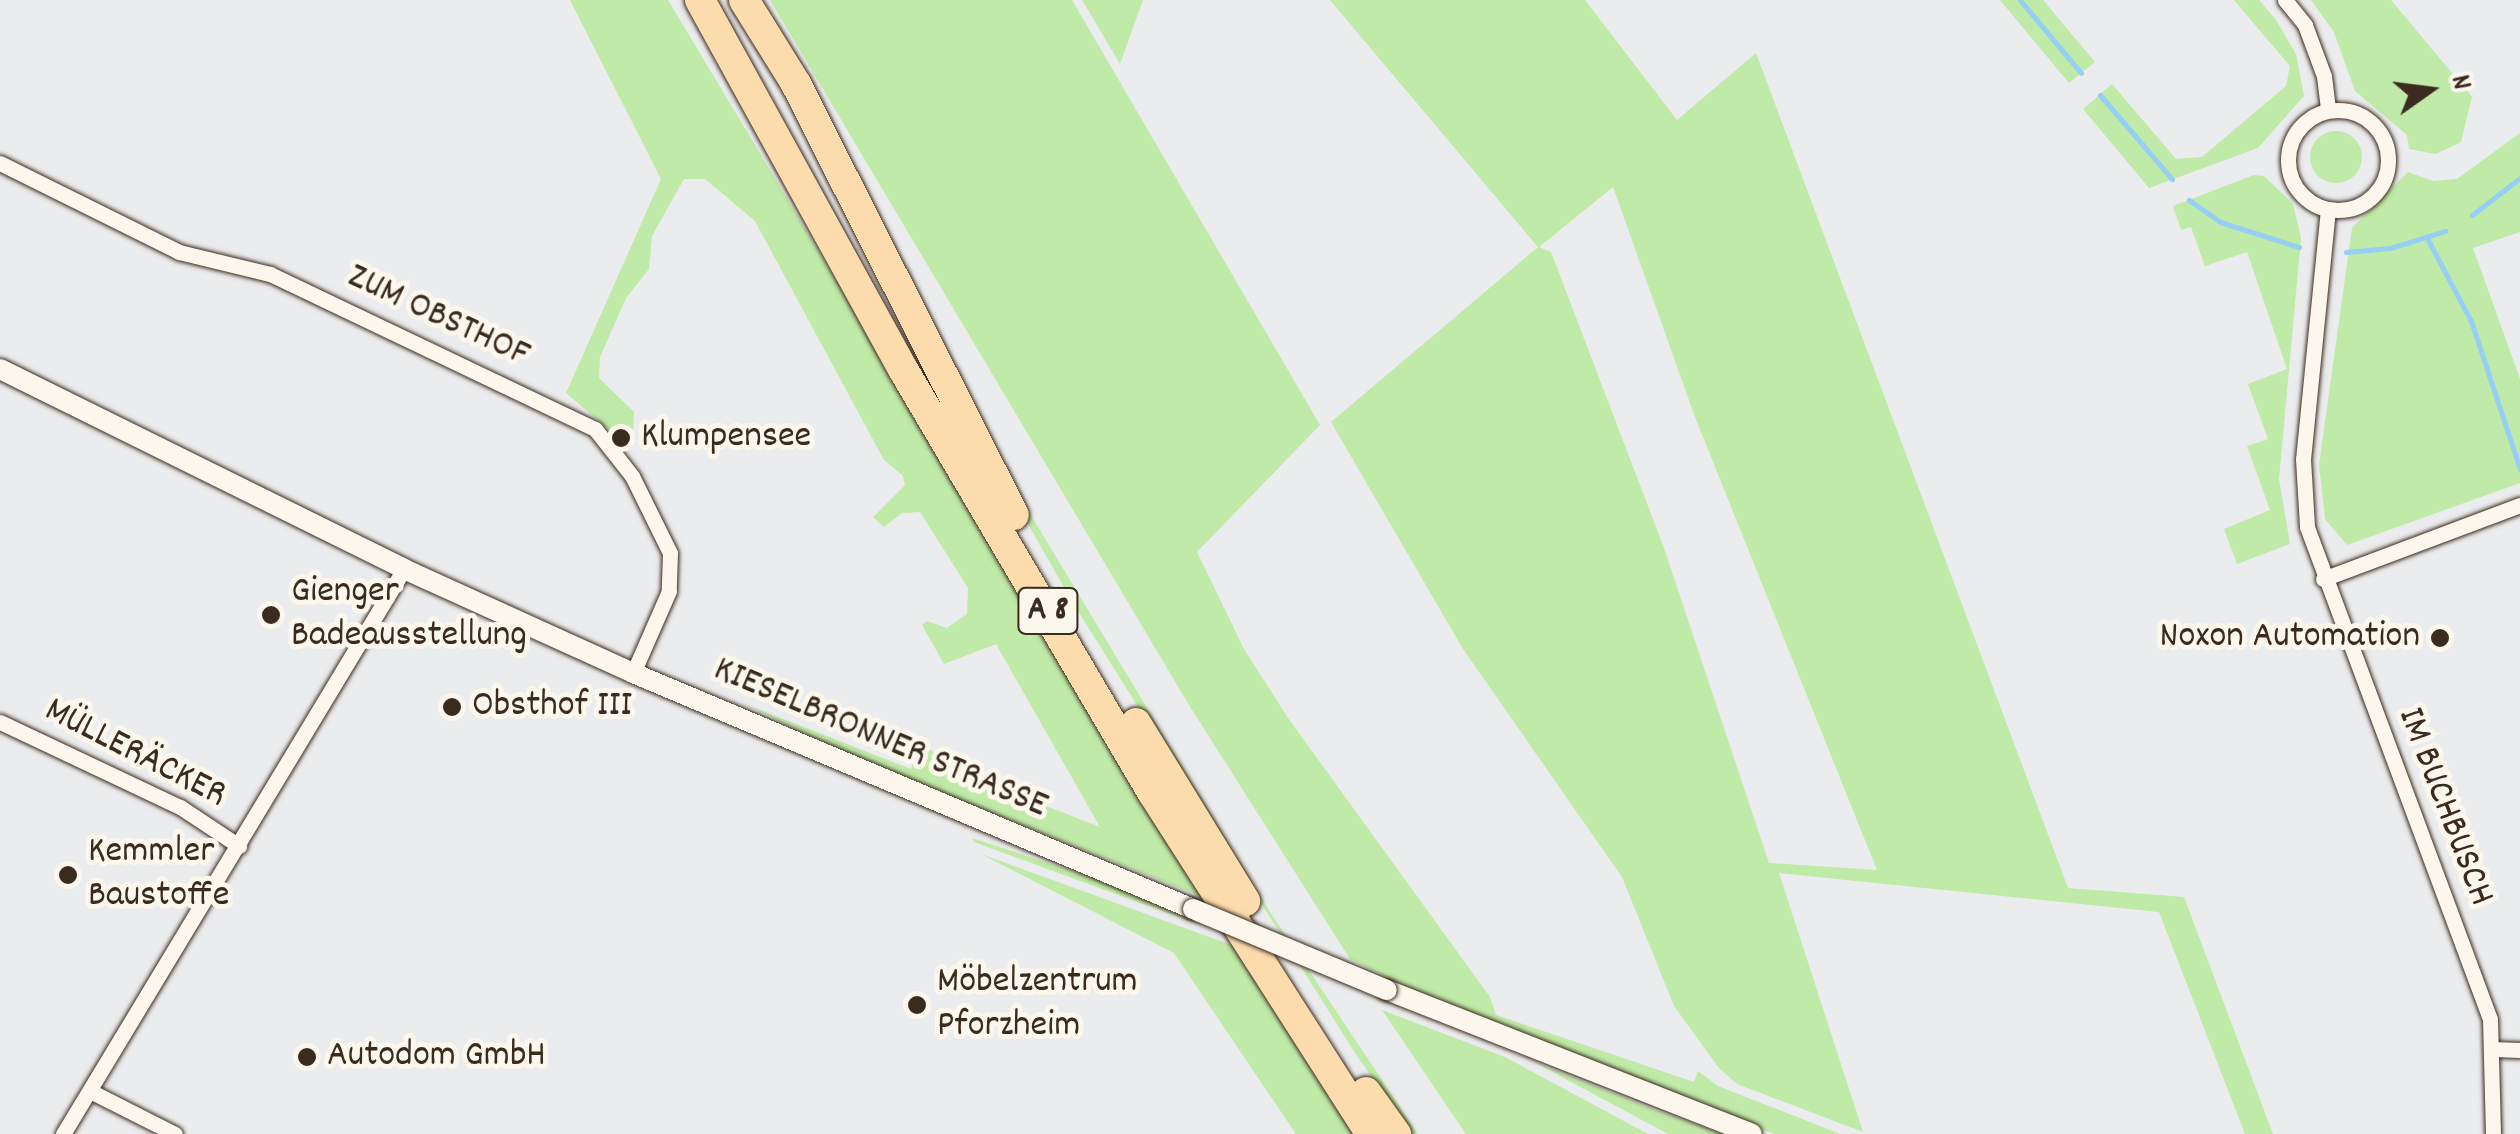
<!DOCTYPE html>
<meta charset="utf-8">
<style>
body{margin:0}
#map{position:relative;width:2520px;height:1134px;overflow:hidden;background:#ebeced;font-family:Dekko,sans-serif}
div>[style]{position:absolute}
.green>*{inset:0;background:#bfeaa7}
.round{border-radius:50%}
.stream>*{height:5px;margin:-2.5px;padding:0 2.5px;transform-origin:2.5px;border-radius:2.5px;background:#96cef5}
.roads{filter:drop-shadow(0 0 2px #3b2a1e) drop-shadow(0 0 2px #3b2a1e)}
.minor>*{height:15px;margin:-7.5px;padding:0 7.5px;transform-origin:7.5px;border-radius:7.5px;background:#fbf7ec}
.minor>.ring{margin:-7.5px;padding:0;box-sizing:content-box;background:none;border:15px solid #fbf7ec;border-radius:50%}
.tertiary>*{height:20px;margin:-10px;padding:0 10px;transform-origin:10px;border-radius:10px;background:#fbf7ec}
.motorway>*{height:30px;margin:-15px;padding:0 15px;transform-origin:15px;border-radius:15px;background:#fcdcac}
.bridges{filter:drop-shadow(0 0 2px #3b2a1e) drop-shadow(0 0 2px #3b2a1e)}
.tertiary-bridge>*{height:20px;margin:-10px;padding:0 10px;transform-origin:10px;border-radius:10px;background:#fbf7ec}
.dots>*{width:28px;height:28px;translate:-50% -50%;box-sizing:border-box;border:5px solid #fbf7ec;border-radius:50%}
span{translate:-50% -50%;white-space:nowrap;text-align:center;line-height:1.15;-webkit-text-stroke:10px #fbf7ec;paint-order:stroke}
.shield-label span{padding:2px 8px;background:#fbf7ec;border:2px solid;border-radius:8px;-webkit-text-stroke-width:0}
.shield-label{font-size:35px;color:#3b2a1e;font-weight:700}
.street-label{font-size:38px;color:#3b2a1e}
.poi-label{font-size:38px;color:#3b2a1e}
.left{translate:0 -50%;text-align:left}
.right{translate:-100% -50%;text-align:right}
.north{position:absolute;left:2380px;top:40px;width:100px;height:100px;-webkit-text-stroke:8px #fbf7ec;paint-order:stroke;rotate:76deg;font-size:28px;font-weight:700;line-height:40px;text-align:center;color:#3b2a1e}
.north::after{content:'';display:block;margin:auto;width:35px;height:45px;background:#3b2a1e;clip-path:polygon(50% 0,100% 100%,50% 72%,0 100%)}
</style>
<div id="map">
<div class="green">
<i style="clip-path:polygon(570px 0,668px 0,1207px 899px,856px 758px,742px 703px,911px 769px,918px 751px,930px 750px,995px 786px,1100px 827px,996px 644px,944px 664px,922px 625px,927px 621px,947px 628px,967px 614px,968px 588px,920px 512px,902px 513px,884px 527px,873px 517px,905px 485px,903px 476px,884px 460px,755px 221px,705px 179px,684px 179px,652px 236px,649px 269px,626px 298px,600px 357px,599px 378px,634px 412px,633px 433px,624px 442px,566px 393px,661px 179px)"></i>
<i style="clip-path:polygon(770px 0,1072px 0,1320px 425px,1197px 552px,1244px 649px,1288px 718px,1490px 997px,1496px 1015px,1694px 1082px,1698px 1071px,1718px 1086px,1840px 1134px,1775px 1134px,1707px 1111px,1426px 997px,1350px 959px,1189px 705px)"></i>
<i style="clip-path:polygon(1082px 0,1143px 0,1120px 64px)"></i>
<i style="clip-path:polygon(evenodd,1330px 0,1585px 0,1677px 120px,1756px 53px,2068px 888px,2184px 897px,2273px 1134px,2245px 1134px,2159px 912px,1779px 873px,1863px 1132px,1737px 1084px,1719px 1068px,1674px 1006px,1622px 877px,1463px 649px,1331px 422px,1538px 247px,1330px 0,1613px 187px,1695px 417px,1877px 870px,1769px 863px,1664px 548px,1551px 252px,1539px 247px,1613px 187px)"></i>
<i style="clip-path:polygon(2000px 0,2043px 0,2095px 62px,2069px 83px)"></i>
<i style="clip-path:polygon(2234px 0,2259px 0,2276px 20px,2296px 54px,2304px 96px,2258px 148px,2149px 188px,2083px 109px,2112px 84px,2176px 159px,2202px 157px,2286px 86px,2290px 66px)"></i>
<i style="clip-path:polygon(2311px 0,2391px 0,2472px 97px,2461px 142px,2436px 154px,2409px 149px,2407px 135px,2355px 91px,2334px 32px)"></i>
<i class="round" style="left:2310px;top:131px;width:52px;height:52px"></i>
<i style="clip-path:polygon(2520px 133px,2520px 232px,2473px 248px,2520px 379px,2520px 483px,2347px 545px,2325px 519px,2319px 465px,2352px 228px,2408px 172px,2433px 181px,2457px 179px)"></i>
<i style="clip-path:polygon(2254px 175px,2264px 176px,2293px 204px,2301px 238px,2279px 479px,2290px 544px,2237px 564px,2224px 529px,2270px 510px,2247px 446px,2268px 439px,2248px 384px,2287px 369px,2247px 252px,2205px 266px,2191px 227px,2181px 230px,2173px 206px)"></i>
<i style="clip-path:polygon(1000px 464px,1270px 912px,1418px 1134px,1411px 1134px,1355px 1053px,1073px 603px,995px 466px)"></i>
<i style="clip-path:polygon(972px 838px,1109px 883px,1203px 926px,974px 842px)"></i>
<i style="clip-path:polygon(981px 854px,1237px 947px,1360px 1134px,1296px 1134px,1174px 953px)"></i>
<i style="clip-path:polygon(1382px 1010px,1505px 1057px,1648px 1134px,1466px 1134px)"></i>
<i style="clip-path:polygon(1532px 1061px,1653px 1109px,1723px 1134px,1668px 1134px)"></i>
</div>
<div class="stream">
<i style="left:2020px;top:0;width:95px;rotate:50.1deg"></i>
<i style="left:2100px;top:95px;width:111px;rotate:49.4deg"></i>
<i style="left:2189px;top:200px;width:38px;rotate:35deg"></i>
<i style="left:2220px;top:222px;width:83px;rotate:17.6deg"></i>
<i style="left:2472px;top:215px;width:61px;rotate:-37.6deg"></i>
<i style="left:2427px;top:238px;width:94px;rotate:62.1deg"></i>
<i style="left:2471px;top:321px;width:156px;rotate:71.7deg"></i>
<i style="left:2346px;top:252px;width:44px;rotate:-5.2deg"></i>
<i style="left:2390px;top:248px;width:58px;rotate:-17.2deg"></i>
</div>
<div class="roads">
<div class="minor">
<i style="left:2285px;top:0;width:32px;rotate:51deg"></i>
<i style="left:2305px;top:25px;width:54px;rotate:69.6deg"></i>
<i style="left:2324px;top:76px;width:34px;rotate:83deg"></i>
<i class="ring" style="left:2288px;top:110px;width:85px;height:85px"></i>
<i style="left:0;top:163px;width:200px;rotate:26.4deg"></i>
<i style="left:179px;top:252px;width:94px;rotate:13.6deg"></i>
<i style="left:270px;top:274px;width:360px;rotate:25.5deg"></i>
<i style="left:595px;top:429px;width:60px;rotate:51.8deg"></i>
<i style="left:632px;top:476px;width:86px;rotate:63.7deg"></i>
<i style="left:670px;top:553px;width:38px;rotate:92deg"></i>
<i style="left:669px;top:591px;width:90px;rotate:113.7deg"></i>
<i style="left:2328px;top:209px;width:251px;rotate:95.7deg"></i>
<i style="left:2303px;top:459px;width:68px;rotate:86.6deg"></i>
<i style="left:2307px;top:527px;width:525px;rotate:69.6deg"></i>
<i style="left:2490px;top:1019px;width:115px;rotate:88.5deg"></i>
<i style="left:2323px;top:579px;width:210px;rotate:-20.6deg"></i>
<i style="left:0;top:722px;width:199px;rotate:25.3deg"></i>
<i style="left:180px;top:807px;width:71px;rotate:33.5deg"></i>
<i style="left:2493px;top:1049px;width:27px;rotate:2deg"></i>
<i style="left:90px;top:1091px;width:95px;rotate:26.8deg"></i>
<i style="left:63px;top:1134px;width:660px;rotate:-58.89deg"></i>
</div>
<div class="tertiary">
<i style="left:0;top:369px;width:451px;rotate:26.3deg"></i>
<i style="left:404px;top:569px;width:252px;rotate:24.4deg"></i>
<i style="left:633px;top:673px;width:608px;rotate:22.85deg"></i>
<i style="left:1387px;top:990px;width:392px;rotate:21.5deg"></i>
</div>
<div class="motorway">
<i style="left:700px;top:0;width:423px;rotate:61.2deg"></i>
<i style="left:904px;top:371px;width:489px;rotate:59.5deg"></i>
<i style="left:1152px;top:792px;width:406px;rotate:57.4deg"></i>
<i style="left:744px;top:0;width:99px;rotate:58.2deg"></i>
<i style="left:796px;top:84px;width:483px;rotate:63.2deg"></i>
<i style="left:1136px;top:723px;width:209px;rotate:58.5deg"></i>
<i style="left:1366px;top:1092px;width:52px;rotate:54.5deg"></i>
</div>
</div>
<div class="bridges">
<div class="tertiary-bridge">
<i style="left:1193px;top:909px;width:210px;rotate:22.7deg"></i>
</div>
</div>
<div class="dots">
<i style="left:621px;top:438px;background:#3b2a1e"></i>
<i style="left:271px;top:615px;background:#3b2a1e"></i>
<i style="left:2440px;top:638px;background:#3b2a1e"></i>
<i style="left:452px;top:707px;background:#3b2a1e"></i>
<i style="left:68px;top:875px;background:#3b2a1e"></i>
<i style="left:917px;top:1005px;background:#3b2a1e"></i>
<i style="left:307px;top:1057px;background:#3b2a1e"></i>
</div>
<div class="shield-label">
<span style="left:1048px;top:611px">A 8</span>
</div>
<div class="street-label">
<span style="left:438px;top:317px;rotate:25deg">ZUM OBSTHOF</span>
<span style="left:880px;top:739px;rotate:23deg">KIESELBRONNER STRASSE</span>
<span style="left:135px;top:754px;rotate:27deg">MÜLLERÄCKER</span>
<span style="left:2444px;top:807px;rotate:69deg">IM BUCHBUSCH</span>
</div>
<div class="poi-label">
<span class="left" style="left:641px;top:438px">Klumpensee</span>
<span class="left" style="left:291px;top:615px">Gienger<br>Badeausstellung</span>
<span class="right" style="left:2420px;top:638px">Noxon Automation</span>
<span class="left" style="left:472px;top:707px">Obsthof III</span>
<span class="left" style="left:88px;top:875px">Kemmler<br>Baustoffe</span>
<span class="left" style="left:937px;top:1005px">Möbelzentrum<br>Pforzheim</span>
<span class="left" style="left:327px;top:1057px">Autodom GmbH</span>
</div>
<div class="north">N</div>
</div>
